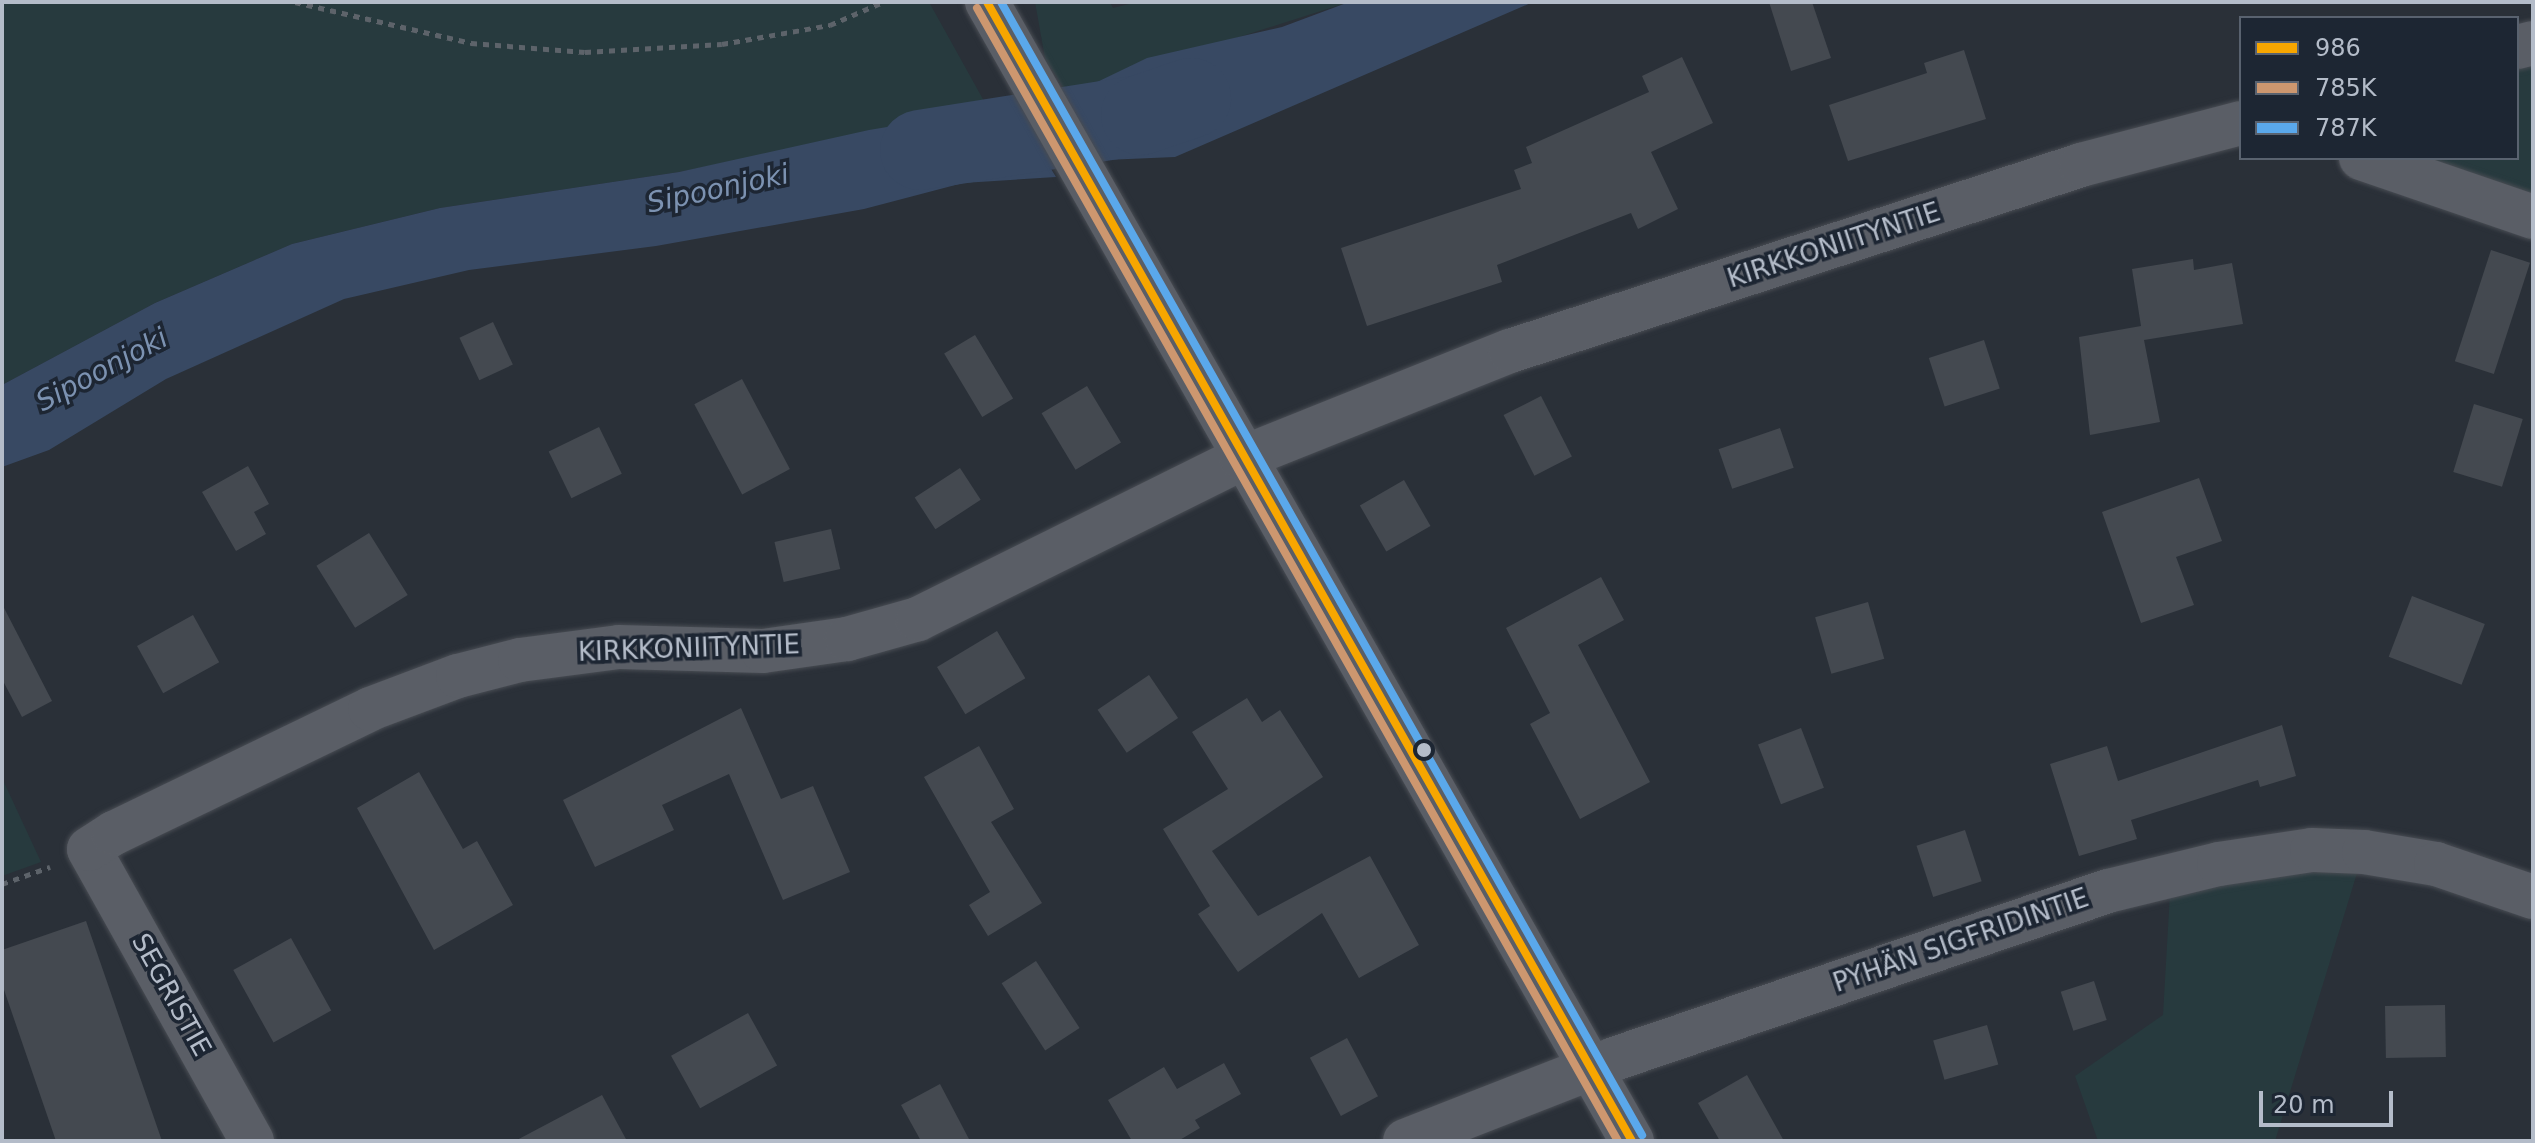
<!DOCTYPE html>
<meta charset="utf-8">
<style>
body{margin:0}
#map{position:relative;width:2535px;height:1143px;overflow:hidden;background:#2a3038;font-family:"DejaVu Sans",sans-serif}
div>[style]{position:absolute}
.green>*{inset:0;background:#273a3e}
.water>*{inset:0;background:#384963}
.river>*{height:80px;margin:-40px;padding:0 40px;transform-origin:40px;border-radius:40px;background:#384963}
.building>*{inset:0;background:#444950;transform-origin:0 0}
.path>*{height:5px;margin-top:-2.5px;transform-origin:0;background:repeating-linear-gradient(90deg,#5d636a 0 6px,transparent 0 12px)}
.roads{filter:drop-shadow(0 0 2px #484c53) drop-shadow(0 0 2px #484c53)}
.minor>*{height:44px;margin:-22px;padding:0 22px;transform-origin:22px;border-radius:22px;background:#5a5e66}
.bus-1>*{height:8px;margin:-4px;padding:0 4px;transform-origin:4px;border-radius:4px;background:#f7a600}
.bus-2>*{height:8px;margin:-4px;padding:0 4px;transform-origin:4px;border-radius:4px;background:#cd976f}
.bus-3>*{height:8px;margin:-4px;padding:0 4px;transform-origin:4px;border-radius:4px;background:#5aa8eb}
.dots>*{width:22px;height:22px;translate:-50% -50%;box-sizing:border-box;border:4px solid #1d2633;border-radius:50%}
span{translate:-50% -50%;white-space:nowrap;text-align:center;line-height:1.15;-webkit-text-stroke:7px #1d2633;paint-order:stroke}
.street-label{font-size:26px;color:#b4bcc9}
.water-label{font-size:28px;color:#7c92b1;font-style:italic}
.frame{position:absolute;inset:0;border:4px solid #b4bcc9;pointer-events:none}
.legend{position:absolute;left:2239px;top:16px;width:280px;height:144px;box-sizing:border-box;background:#1d2633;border:2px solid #59626f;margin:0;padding:10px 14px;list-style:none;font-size:24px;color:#b4bcc9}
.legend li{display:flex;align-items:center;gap:16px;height:40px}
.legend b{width:40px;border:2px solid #59626f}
.scale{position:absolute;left:2259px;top:1091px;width:134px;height:36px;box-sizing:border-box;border:4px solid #b4bcc9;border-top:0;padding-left:10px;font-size:24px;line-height:28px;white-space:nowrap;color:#b4bcc9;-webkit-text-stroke:6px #1d2633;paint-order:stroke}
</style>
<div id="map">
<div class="green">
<i style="clip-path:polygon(2px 2px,929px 2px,989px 110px,679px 172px,440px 208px,292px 244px,155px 303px,2px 385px)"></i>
<i style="clip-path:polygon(1035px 2px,1110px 2px,1113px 8px,1137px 2px,1349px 2px,1095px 83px,1076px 109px,1045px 58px)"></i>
<i style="clip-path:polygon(2533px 57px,2533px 197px,2412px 158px,2517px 158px,2517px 61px)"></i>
<i style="clip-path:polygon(2px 778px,41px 862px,2px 876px)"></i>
<i style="clip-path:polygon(2250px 871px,2357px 873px,2275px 1141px,2098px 1141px,2075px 1076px,2163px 1015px,2170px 893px)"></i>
</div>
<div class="water">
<i style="clip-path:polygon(1349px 2px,1533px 2px,1175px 157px,1105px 160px,1076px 109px,1095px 83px,1147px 58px,1282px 27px)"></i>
<i style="clip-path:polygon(1013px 106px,1056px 177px,963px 183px,864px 209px,656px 246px,469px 270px,344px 299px,166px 379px,49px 450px,2px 467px,2px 385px,155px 303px,292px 244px,440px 208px,679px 172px,869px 130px)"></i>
</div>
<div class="river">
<i style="left:920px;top:150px;width:224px;rotate:-9deg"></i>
<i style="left:1141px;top:115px;width:53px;rotate:-18.8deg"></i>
</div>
<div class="building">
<i style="clip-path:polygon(1769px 2px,1812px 2px,1831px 58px,1791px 71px)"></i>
<i style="clip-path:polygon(1964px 50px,1986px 119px,1848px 161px,1829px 105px,1927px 73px,1924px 63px)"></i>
<i style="clip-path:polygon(1682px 57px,1713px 123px,1651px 152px,1678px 209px,1638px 229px,1631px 213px,1497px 265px,1502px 282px,1367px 326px,1341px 248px,1521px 189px,1514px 170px,1532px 163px,1526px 147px,1649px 92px,1642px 76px)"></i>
<i style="left:2491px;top:250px;width:41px;height:117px;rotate:18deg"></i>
<i style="clip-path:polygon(2193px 259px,2194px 270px,2232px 263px,2243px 324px,2144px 340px,2160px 422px,2090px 435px,2079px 337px,2141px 326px,2132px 269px)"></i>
<i style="left:493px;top:322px;width:47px;height:37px;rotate:65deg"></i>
<i style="left:975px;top:335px;width:74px;height:36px;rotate:59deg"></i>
<i style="left:1984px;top:340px;width:51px;height:58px;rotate:72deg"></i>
<i style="left:742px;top:379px;width:102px;height:54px;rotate:62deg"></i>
<i style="left:1087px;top:386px;width:66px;height:53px;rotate:59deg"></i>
<i style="left:1541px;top:396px;width:68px;height:42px;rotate:63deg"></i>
<i style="left:2474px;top:404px;width:51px;height:71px;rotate:17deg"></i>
<i style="left:599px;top:427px;width:52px;height:56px;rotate:64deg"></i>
<i style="left:1780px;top:428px;width:42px;height:65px;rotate:71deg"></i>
<i style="clip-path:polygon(248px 466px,269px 504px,254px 512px,266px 534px,236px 551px,202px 492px)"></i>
<i style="left:960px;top:468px;width:38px;height:54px;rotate:57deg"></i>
<i style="clip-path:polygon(2199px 478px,2222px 541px,2176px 557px,2194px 605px,2141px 623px,2102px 512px)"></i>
<i style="left:1404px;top:480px;width:53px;height:51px;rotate:60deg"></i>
<i style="left:831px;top:529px;width:41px;height:58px;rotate:77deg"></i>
<i style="left:369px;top:533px;width:73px;height:62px;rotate:58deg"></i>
<i style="clip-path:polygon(1601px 577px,1624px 620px,1578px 645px,1650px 782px,1580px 819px,1530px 724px,1550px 713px,1506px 628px)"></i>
<i style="left:2412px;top:596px;width:78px;height:65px;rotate:21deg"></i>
<i style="left:1868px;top:602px;width:59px;height:55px;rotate:74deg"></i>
<i style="clip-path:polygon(2px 604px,52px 701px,22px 717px,2px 679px)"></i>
<i style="left:193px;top:615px;width:54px;height:64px;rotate:61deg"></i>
<i style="left:997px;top:631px;width:55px;height:70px;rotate:59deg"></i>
<i style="left:1149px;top:675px;width:52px;height:62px;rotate:56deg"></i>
<i style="clip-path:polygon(1247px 698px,1262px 722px,1280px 710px,1323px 777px,1212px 851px,1258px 916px,1370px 856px,1419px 945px,1359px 978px,1322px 913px,1238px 972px,1198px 914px,1210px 906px,1163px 829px,1228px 789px,1192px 732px)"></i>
<i style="clip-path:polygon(741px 708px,781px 799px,813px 786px,850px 872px,783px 900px,729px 774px,662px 805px,674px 830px,595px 867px,563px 800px)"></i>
<i style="clip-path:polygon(2282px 725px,2296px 776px,2260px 787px,2258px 780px,2131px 820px,2137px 839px,2079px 856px,2050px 764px,2107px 746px,2118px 781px)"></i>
<i style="left:1801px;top:728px;width:64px;height:46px;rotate:69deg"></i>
<i style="clip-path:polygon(979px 746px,1014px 809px,991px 822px,1042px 903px,988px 936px,969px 905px,990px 892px,924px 777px)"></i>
<i style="clip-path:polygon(419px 772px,463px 849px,477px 841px,513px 905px,434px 950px,357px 808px)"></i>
<i style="left:1965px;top:830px;width:54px;height:51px;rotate:72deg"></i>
<i style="clip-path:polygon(86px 921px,162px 1141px,56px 1141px,2px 984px,2px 950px)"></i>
<i style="left:291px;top:938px;width:83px;height:66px;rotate:61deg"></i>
<i style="left:1036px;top:961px;width:80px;height:41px;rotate:57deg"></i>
<i style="left:2094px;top:981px;width:41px;height:35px;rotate:72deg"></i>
<i style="left:2445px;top:1005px;width:52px;height:60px;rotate:89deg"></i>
<i style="left:748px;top:1013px;width:60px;height:88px;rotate:61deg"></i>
<i style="left:1987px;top:1025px;width:41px;height:56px;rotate:74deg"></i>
<i style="left:1347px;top:1038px;width:66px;height:42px;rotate:62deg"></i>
<i style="clip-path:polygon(1224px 1063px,1241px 1094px,1195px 1120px,1200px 1128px,1178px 1141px,1132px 1141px,1108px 1100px,1164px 1067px,1177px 1089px)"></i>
<i style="clip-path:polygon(1747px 1075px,1784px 1141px,1720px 1141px,1698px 1103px)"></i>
<i style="clip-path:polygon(940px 1084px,970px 1141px,921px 1141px,901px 1105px)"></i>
<i style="clip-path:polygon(602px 1095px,627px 1141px,515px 1141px)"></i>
</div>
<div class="path">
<i style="left:295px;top:2px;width:181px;rotate:13.1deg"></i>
<i style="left:471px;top:43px;width:114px;rotate:4.5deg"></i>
<i style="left:585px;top:52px;width:137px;rotate:-3.3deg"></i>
<i style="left:722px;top:44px;width:110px;rotate:-10deg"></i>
<i style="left:830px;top:25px;width:58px;rotate:-23.5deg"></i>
<i style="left:2px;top:884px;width:51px;rotate:-19.5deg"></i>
</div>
<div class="roads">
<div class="minor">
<i style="left:987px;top:2px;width:1309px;rotate:60.48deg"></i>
<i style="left:2517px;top:47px;width:16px;rotate:-14deg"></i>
<i style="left:2361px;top:158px;width:182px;rotate:18.9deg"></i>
<i style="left:252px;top:1141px;width:334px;rotate:-119.2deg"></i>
<i style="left:89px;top:849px;width:30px;rotate:-33deg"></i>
<i style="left:114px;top:833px;width:284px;rotate:-25.8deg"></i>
<i style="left:370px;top:709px;width:94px;rotate:-20.6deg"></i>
<i style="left:458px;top:676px;width:64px;rotate:-14.5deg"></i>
<i style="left:520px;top:660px;width:100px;rotate:-7.5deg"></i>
<i style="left:619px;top:647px;width:144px;rotate:1.6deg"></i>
<i style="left:763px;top:651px;width:85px;rotate:-8.1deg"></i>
<i style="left:847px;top:639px;width:74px;rotate:-15.7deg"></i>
<i style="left:918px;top:619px;width:362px;rotate:-26.4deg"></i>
<i style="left:1242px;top:458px;width:289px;rotate:-21.8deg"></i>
<i style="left:1510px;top:351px;width:601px;rotate:-18.04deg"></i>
<i style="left:2081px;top:165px;width:165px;rotate:-14.7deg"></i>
<i style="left:1405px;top:1141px;width:225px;rotate:-21.4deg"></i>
<i style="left:1614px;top:1059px;width:522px;rotate:-18.78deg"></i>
<i style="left:2108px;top:891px;width:114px;rotate:-13.7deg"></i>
<i style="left:2219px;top:864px;width:94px;rotate:-8.6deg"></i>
<i style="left:2312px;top:850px;width:52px;rotate:2.2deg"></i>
<i style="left:2364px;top:852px;width:73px;rotate:9.5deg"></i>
<i style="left:2436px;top:864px;width:102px;rotate:18.8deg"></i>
</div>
</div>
<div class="bus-1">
<i style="left:987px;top:2px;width:1309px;rotate:60.48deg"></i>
</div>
<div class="bus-2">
<i style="left:977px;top:8px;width:1302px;rotate:60.5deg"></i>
</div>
<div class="bus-3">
<i style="left:1001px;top:2px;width:1302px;rotate:60.5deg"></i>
</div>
<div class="dots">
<i style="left:1424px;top:750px;background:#b4bcc9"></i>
</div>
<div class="street-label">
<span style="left:1834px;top:246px;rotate:-18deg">KIRKKONIITYNTIE</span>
<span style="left:689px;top:649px;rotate:-2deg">KIRKKONIITYNTIE</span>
<span style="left:1961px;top:941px;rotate:-19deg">PYHÄN SIGFRIDINTIE</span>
<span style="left:171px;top:995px;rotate:61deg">SEGRISTIE</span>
</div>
<div class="water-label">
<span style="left:718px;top:189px;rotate:-12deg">Sipoonjoki</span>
<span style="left:102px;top:370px;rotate:-28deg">Sipoonjoki</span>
</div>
<div class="frame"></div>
<ul class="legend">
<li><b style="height:10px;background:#f7a600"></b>986</li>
<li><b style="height:10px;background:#cd976f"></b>785K</li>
<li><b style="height:10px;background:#5aa8eb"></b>787K</li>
</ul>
<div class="scale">20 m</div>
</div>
